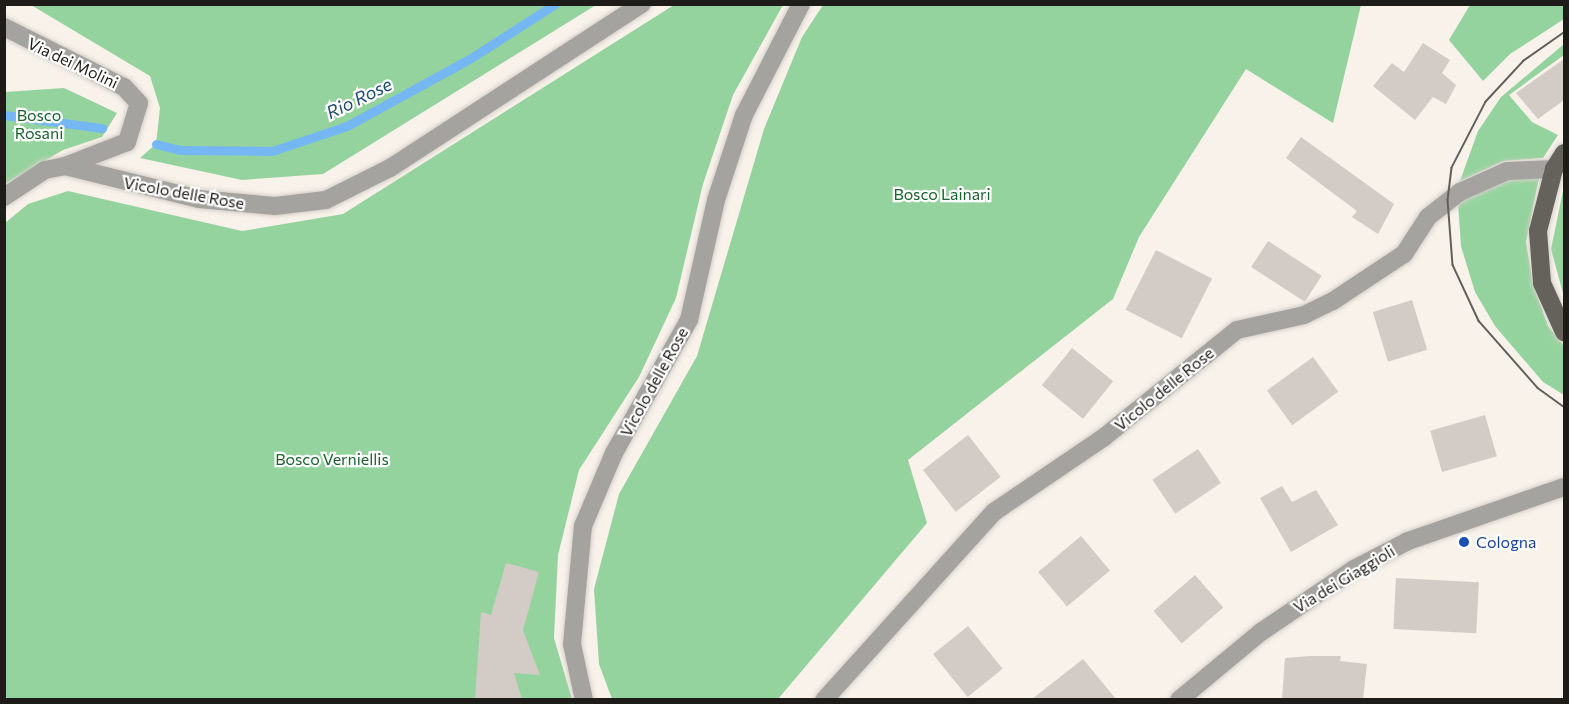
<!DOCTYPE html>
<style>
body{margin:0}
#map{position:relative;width:1569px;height:704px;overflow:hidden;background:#f8f2eb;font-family:Commissioner,sans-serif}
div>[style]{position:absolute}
.green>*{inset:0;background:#95d39e}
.stream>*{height:9px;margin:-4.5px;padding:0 4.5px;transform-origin:4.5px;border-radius:4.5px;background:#74b7f3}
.building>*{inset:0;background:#d3cbc6;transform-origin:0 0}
.roads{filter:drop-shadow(0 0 2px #d5d0c9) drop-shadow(0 0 2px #d5d0c9)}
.minor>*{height:18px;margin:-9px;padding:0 9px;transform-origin:9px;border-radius:9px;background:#a5a3a0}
.major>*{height:18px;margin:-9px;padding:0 9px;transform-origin:9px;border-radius:9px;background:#65625c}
.tram>*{height:1.5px;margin:-0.75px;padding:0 0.75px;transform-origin:0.75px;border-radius:0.75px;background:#625f5b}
.dots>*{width:16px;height:16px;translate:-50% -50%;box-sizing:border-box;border:3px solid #fff;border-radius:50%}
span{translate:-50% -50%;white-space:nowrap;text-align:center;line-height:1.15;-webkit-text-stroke:4.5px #fff;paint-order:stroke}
.street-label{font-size:16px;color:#1e1c19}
.park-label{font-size:16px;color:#1a642e}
.transit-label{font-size:16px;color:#164399}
.left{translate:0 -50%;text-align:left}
.water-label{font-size:18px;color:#1c4c73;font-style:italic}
.frame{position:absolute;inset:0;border:6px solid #1e1c19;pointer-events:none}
</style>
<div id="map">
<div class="green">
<i style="clip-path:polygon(31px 5px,596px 5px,323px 174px,242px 180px,140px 158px,156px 144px,160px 108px,150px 76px)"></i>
<i style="clip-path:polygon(674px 5px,783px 5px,733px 95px,703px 184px,676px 298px,639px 377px,579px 470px,558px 555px,554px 638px,572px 699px,5px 700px,5px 223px,28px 204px,68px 191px,242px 231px,343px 214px)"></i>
<i style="clip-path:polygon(823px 5px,1361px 5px,1333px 123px,1246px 69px,1139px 237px,1113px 299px,908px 460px,927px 523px,778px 699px,612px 699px,599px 664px,594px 589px,619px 494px,697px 356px,764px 129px,802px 37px)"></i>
<i style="clip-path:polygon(1470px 5px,1564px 5px,1564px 19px,1510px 54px,1483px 81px,1449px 40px)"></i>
<i style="clip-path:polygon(1564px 44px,1564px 55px,1509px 95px,1532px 122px,1558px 135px,1543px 158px,1504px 161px,1460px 181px,1478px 131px,1501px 97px)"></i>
<i style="clip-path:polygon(64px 88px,117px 113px,102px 137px,63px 150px,5px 184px,5px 92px)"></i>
<i style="clip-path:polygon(1539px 178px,1526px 242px,1533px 284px,1548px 326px,1564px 346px,1564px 395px,1543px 382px,1495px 326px,1475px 292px,1461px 246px,1458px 203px,1509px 179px)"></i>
<i style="clip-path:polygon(1564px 186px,1564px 297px,1551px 249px)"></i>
</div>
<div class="stream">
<i style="left:4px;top:115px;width:99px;rotate:7.6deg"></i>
<i style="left:156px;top:144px;width:25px;rotate:14deg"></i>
<i style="left:180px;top:150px;width:92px;rotate:0.6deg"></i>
<i style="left:272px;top:151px;width:79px;rotate:-18.4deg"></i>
<i style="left:347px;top:126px;width:141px;rotate:-28.7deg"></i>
<i style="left:471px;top:58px;width:100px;rotate:-32.7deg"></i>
</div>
<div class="building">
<i style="clip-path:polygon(1423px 43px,1450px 60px,1442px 73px,1456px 85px,1446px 104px,1433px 97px,1415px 120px,1373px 86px,1392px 63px,1404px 72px)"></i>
<i style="clip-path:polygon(1564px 59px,1564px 100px,1538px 119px,1516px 93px)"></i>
<i style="clip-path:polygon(1301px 137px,1394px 204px,1378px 234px,1352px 217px,1357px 211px,1286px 158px)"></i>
<i style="left:1268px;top:241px;width:64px;height:31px;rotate:33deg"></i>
<i style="left:1156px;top:250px;width:63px;height:67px;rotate:27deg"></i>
<i style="left:1412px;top:300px;width:52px;height:41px;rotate:73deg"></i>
<i style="left:1072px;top:348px;width:53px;height:48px;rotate:39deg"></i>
<i style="left:1313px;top:357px;width:43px;height:57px;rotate:54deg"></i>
<i style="left:1485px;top:415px;width:43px;height:57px;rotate:74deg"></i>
<i style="left:968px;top:435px;width:53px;height:57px;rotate:52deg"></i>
<i style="left:1198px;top:449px;width:41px;height:55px;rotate:56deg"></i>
<i style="clip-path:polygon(1282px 486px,1292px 502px,1316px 490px,1338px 525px,1291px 552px,1260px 498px)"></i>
<i style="left:1081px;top:536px;width:45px;height:56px;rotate:50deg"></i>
<i style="clip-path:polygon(506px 563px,539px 572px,523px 630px,540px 675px,514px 673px,522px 699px,475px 699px,481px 612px,491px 615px)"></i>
<i style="left:1195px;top:575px;width:43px;height:55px;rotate:49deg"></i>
<i style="left:1396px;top:578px;width:83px;height:51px;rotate:3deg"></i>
<i style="left:968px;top:626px;width:55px;height:45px;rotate:51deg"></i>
<i style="clip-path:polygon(1310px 656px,1341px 656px,1340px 661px,1367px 664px,1363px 699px,1282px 699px,1285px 658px)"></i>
<i style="clip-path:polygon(1083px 659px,1116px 699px,1032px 699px)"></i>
</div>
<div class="roads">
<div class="minor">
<i style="left:4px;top:27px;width:134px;rotate:26.6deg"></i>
<i style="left:124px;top:87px;width:22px;rotate:47deg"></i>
<i style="left:139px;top:103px;width:41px;rotate:107.1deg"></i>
<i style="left:127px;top:142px;width:66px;rotate:158.8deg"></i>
<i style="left:4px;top:197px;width:49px;rotate:-33.4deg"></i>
<i style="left:45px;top:170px;width:20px;rotate:-11deg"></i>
<i style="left:65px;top:166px;width:138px;rotate:13.8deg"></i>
<i style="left:199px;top:199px;width:76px;rotate:5.3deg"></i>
<i style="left:275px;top:206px;width:51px;rotate:-6.7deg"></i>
<i style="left:326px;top:200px;width:72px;rotate:-26.6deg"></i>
<i style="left:390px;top:168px;width:301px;rotate:-33.1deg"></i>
<i style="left:584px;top:700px;width:57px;rotate:-102.1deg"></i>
<i style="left:572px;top:644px;width:119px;rotate:-84.7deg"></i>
<i style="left:583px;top:526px;width:79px;rotate:-67deg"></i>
<i style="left:614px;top:453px;width:153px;rotate:-60.6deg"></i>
<i style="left:689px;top:320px;width:123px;rotate:-77.3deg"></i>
<i style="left:716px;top:200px;width:89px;rotate:-71.8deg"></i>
<i style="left:744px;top:115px;width:125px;rotate:-62.8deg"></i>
<i style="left:824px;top:700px;width:253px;rotate:-47.9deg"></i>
<i style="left:994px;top:512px;width:132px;rotate:-34.2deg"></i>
<i style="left:1103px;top:438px;width:172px;rotate:-38.9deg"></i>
<i style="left:1237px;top:330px;width:69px;rotate:-12.6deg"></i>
<i style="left:1304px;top:315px;width:32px;rotate:-26deg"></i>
<i style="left:1333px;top:301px;width:85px;rotate:-33.5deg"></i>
<i style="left:1404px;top:254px;width:44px;rotate:-57deg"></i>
<i style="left:1428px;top:217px;width:41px;rotate:-38deg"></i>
<i style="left:1460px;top:192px;width:51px;rotate:-24.1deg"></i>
<i style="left:1507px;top:171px;width:47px;rotate:-2.4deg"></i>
<i style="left:1179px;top:700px;width:107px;rotate:-39.7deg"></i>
<i style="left:1261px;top:632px;width:112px;rotate:-34.1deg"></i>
<i style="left:1354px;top:569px;width:61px;rotate:-27.4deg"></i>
<i style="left:1408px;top:541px;width:165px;rotate:-19.1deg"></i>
</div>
<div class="major">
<i style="left:1564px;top:153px;width:19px;rotate:122deg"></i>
<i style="left:1554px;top:169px;width:64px;rotate:104.5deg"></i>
<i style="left:1538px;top:231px;width:52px;rotate:85.6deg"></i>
<i style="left:1542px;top:283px;width:54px;rotate:65.8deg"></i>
</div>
</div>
<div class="tram">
<i style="left:1564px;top:33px;width:49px;rotate:145deg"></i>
<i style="left:1524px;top:61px;width:56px;rotate:132.8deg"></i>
<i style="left:1486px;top:102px;width:74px;rotate:117.3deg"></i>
<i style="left:1452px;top:168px;width:32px;rotate:97deg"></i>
<i style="left:1448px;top:200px;width:65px;rotate:85.6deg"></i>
<i style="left:1453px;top:265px;width:62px;rotate:65.1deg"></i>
<i style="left:1479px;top:321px;width:89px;rotate:48.6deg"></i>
<i style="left:1538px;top:388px;width:32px;rotate:36deg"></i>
</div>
<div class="dots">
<i style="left:1464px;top:542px;background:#1a4fb4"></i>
</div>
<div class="street-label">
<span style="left:73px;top:63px;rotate:25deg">Via dei Molini</span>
<span style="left:184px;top:193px;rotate:10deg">Vicolo delle Rose</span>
<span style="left:654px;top:382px;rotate:-61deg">Vicolo delle Rose</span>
<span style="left:1164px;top:389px;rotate:-39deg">Vicolo delle Rose</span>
<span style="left:1344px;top:579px;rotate:-31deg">Via dei Giaggioli</span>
</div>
<div class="park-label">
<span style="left:39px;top:124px">Bosco<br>Rosani</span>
<span style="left:942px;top:194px">Bosco Lainari</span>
<span style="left:332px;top:459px">Bosco Verniellis</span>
</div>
<div class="transit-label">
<span class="left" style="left:1476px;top:542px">Cologna</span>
</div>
<div class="water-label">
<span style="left:359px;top:98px;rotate:-26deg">Rio Rose</span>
</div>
<div class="frame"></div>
</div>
